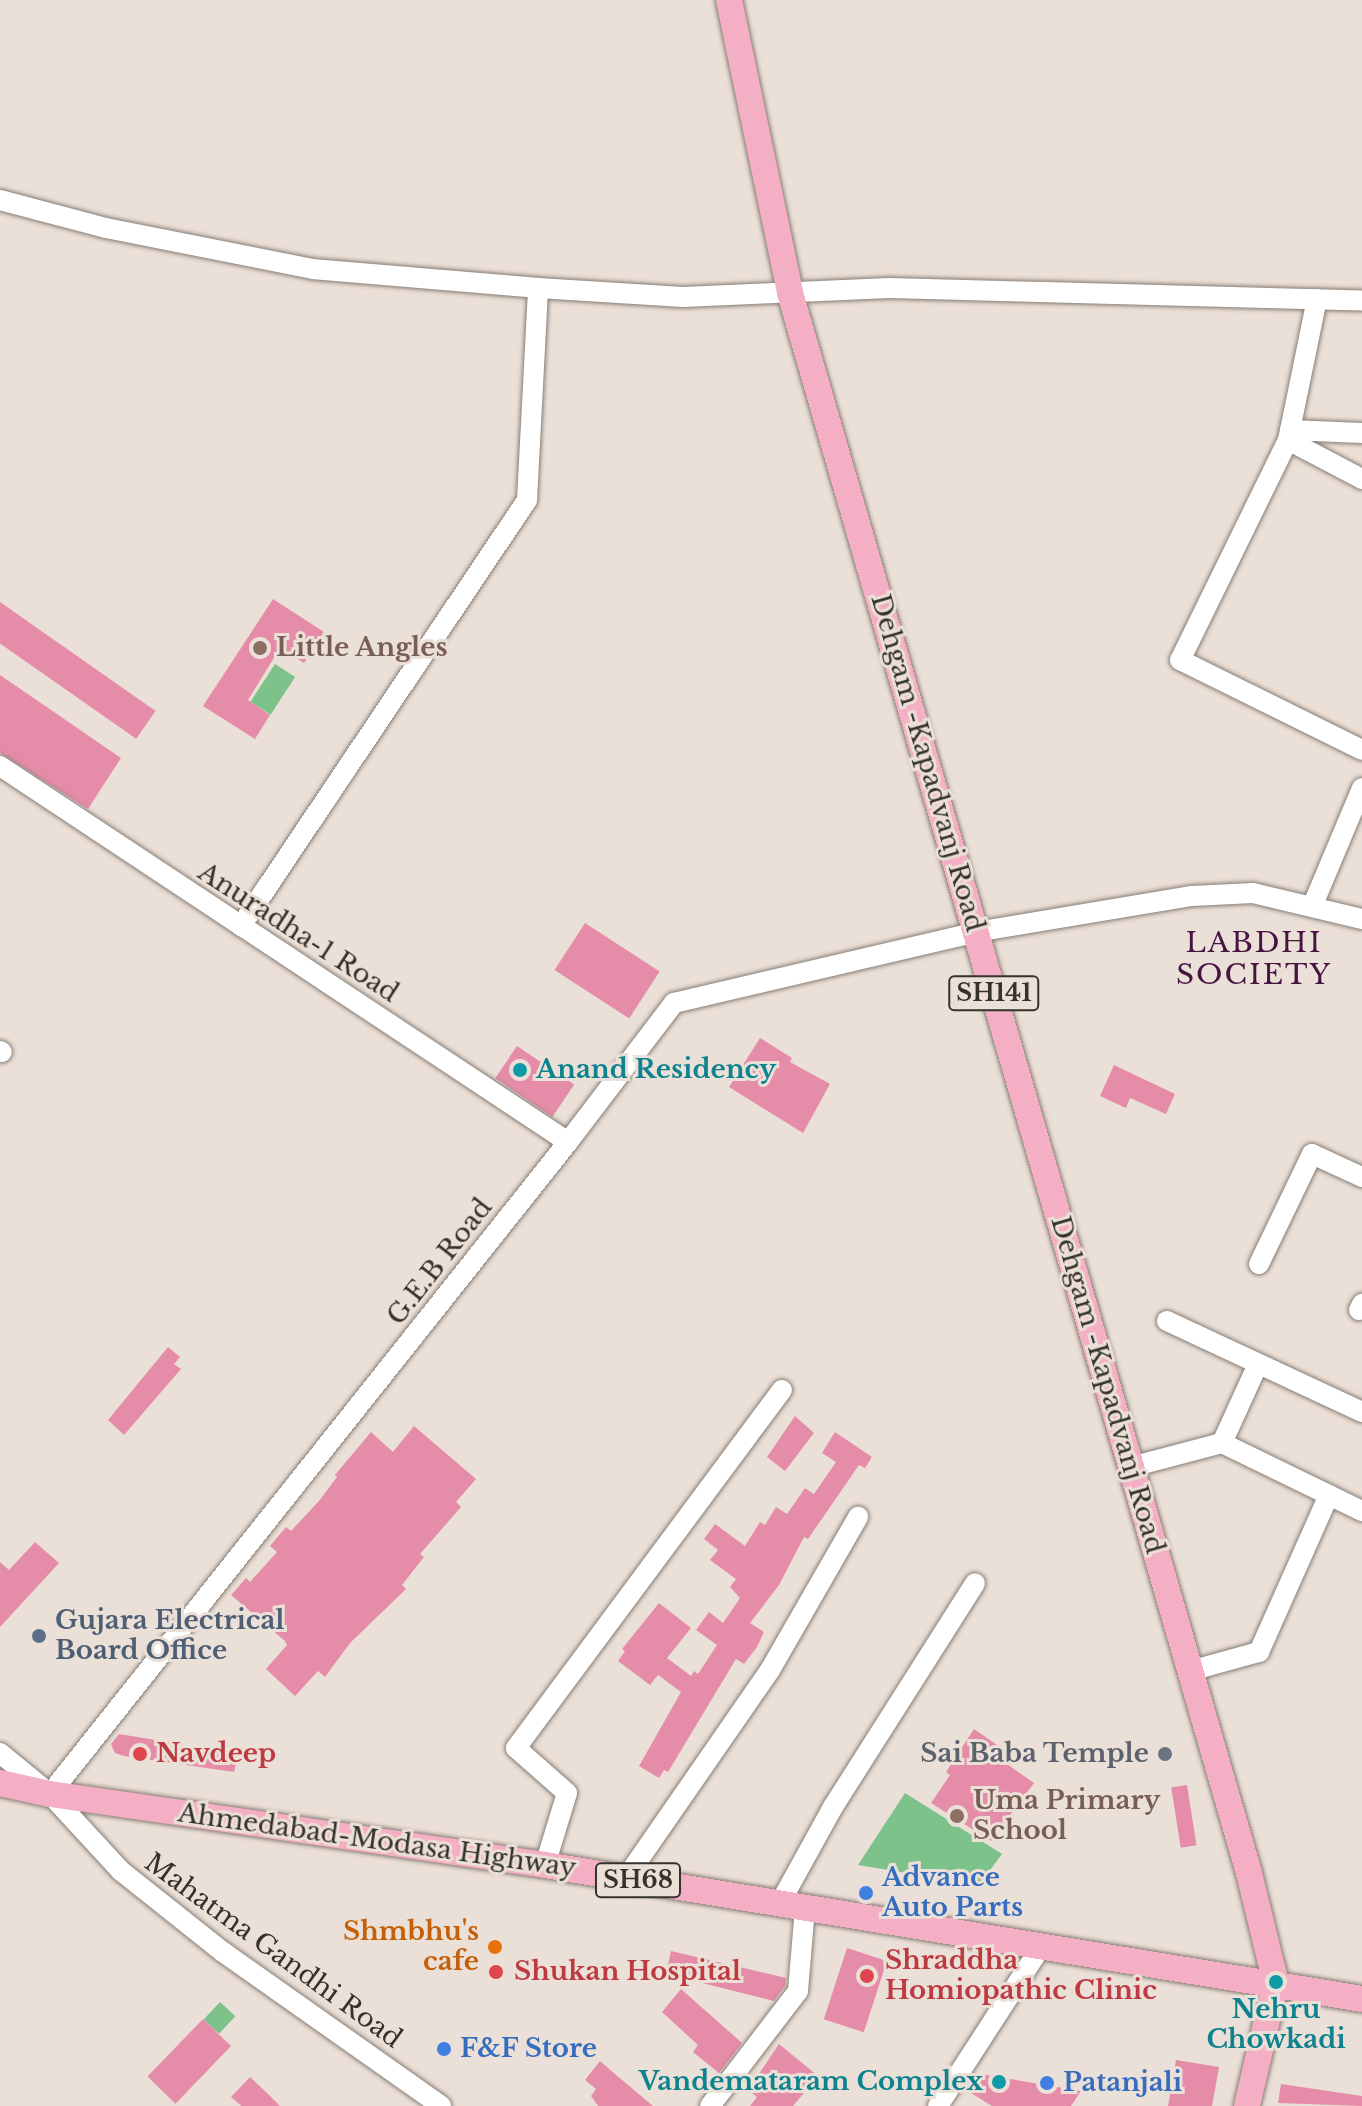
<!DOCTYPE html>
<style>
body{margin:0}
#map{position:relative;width:1362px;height:2106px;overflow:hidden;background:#ebe0d7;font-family:"Libre Baskerville",serif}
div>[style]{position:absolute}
.green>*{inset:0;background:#7cc28a;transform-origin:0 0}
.building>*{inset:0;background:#e58ca8;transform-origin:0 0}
.roads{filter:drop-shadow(0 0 2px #877d75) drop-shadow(0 0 2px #877d75)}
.minor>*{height:20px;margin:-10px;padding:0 10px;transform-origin:10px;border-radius:10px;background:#fff}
.major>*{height:26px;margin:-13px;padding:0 13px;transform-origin:13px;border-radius:13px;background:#f4afc4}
.dots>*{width:22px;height:22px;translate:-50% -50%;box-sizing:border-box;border:4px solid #ebe0d7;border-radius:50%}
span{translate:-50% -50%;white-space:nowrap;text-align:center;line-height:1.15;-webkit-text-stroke:6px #ebe0d7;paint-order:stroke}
.shield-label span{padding:2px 6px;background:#ebe0d7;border:2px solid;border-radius:6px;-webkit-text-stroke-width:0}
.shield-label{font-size:24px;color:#35312d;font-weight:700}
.education-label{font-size:26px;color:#785e54;font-weight:700}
.left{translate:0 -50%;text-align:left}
.street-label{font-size:26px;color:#35312d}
.culture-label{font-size:26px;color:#0d838f;font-weight:700}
.right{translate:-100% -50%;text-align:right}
.service-label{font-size:26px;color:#4e5e75;font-weight:700}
.health-label{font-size:26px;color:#be3a42;font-weight:700}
.worship-label{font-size:26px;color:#5b616d;font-weight:700}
.shop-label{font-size:26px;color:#366cbe;font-weight:700}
.food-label{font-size:26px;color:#c56008;font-weight:700}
.neighbourhood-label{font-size:28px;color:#471341;letter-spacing:2px}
</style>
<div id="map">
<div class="green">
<i style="left:275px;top:664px;width:24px;height:45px;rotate:33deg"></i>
<i style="clip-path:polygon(905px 1793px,1002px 1854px,979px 1885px,858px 1865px)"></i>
<i style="left:220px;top:2002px;width:21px;height:24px;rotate:43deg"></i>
</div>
<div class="building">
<i style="clip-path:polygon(273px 599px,324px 632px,304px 663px,280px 648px,248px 700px,270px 715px,255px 739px,203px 706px)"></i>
<i style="left:0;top:602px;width:190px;height:34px;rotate:35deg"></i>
<i style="clip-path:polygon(0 675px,121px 758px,88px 809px,0 753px)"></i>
<i style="left:585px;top:923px;width:89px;height:56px;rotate:33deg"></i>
<i style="clip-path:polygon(760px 1038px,792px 1058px,790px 1062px,830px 1084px,803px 1133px,729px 1087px)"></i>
<i style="left:517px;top:1046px;width:69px;height:39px;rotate:34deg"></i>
<i style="clip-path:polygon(1114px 1065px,1175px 1094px,1166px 1114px,1130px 1098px,1126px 1108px,1100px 1096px)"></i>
<i style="clip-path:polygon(168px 1347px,180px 1357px,174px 1364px,181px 1369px,124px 1435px,108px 1420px)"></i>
<i style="clip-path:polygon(795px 1416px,814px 1433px,785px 1471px,767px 1457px)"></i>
<i style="clip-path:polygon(414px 1426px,476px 1479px,456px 1502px,461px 1507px,420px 1554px,424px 1557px,402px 1585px,406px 1589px,350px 1643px,325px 1677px,318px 1671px,295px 1696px,266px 1669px,287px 1645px,285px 1641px,231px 1595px,246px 1578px,250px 1582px,277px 1552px,270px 1546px,286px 1527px,291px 1531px,319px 1501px,337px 1477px,335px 1475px,371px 1432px,393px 1452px)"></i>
<i style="clip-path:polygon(835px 1432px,872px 1457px,865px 1468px,859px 1465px,808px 1539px,804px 1537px,779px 1585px,750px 1623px,764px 1632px,757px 1647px,744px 1664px,736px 1659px,668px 1772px,664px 1770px,659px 1778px,639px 1766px,681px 1692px,658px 1675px,650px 1685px,618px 1661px,625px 1651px,622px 1649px,659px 1603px,691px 1628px,667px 1658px,691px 1676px,694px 1671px,698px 1674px,717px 1645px,696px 1630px,709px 1612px,723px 1623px,740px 1598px,730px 1587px,736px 1579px,710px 1560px,718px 1550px,704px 1539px,715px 1524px,745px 1546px,760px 1522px,765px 1525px,776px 1507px,787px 1514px,805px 1488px,814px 1494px,836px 1462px,822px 1453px)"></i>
<i style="clip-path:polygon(35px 1542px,59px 1563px,0 1627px,0 1562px,9px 1570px)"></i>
<i style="clip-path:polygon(974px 1729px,1000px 1747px,994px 1755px,1034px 1783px,991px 1841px,931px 1803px,950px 1775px,946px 1772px)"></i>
<i style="clip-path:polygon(119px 1734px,162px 1741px,238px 1756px,234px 1772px,124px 1756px,115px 1753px,111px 1744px)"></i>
<i style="left:1187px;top:1785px;width:61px;height:16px;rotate:81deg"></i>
<i style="left:847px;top:1948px;width:42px;height:75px;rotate:18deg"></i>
<i style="clip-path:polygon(671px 1951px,786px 1978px,785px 1986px,774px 2001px,666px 1974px)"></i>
<i style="clip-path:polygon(681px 1989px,742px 2043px,719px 2073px,693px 2052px,698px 2045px,662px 2012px)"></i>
<i style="left:203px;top:2019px;width:39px;height:80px;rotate:44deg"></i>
<i style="clip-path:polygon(779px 2044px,818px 2076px,793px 2106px,750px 2106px,757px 2097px,748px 2090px)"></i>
<i style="clip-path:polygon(1176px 2060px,1219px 2067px,1212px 2106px,1168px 2106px)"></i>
<i style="clip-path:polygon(600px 2061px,615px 2074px,653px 2106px,598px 2106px,591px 2096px,596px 2089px,585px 2080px)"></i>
<i style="clip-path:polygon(975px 2073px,1081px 2091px,1071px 2106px,992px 2106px,966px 2090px)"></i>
<i style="clip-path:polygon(250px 2077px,265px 2091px,280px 2106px,241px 2106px,237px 2102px,231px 2097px)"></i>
<i style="clip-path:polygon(1281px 2084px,1362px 2096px,1362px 2106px,1278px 2103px)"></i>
</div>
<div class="roads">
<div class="minor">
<i style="left:0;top:200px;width:110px;rotate:14.8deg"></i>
<i style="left:106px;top:228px;width:211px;rotate:11.2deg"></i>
<i style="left:313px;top:269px;width:226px;rotate:4.8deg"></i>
<i style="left:1290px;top:430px;width:72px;rotate:2.4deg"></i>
<i style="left:1288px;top:440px;width:144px;rotate:-78.4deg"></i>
<i style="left:1362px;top:479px;width:84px;rotate:-152.2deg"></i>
<i style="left:1288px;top:440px;width:245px;rotate:116.1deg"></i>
<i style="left:1180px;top:660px;width:203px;rotate:26.3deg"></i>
<i style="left:0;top:766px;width:681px;rotate:33.5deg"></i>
<i style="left:1312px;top:907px;width:129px;rotate:-67.2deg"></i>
<i style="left:241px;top:926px;width:513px;rotate:-56.12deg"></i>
<i style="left:527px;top:500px;width:212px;rotate:-87deg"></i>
<i style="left:538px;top:288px;width:145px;rotate:3.6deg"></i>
<i style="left:683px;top:297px;width:206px;rotate:-2.5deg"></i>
<i style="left:889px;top:288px;width:473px;rotate:1.5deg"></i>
<i style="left:0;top:1051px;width:2px;rotate:27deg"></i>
<i style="left:1259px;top:1264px;width:122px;rotate:-64.3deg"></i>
<i style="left:1312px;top:1154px;width:55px;rotate:24.7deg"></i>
<i style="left:1359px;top:1310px;width:7px;rotate:-63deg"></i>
<i style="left:1167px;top:1321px;width:215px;rotate:25deg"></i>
<i style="left:1222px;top:1443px;width:156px;rotate:25.9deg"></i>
<i style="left:1131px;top:1467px;width:94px;rotate:-14.8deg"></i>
<i style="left:1222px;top:1443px;width:87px;rotate:-65.5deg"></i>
<i style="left:1190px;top:1671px;width:72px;rotate:-15.4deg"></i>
<i style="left:1259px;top:1652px;width:172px;rotate:-66deg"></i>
<i style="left:0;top:1753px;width:65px;rotate:39.4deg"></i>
<i style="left:50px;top:1794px;width:105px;rotate:47.3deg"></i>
<i style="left:121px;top:1871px;width:130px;rotate:38.5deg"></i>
<i style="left:223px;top:1952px;width:267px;rotate:35.2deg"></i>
<i style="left:50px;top:1794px;width:833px;rotate:-51.53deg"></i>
<i style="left:568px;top:1142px;width:175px;rotate:-52.7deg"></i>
<i style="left:674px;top:1003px;width:310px;rotate:-13.2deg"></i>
<i style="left:976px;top:932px;width:219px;rotate:-9.5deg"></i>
<i style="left:1192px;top:896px;width:61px;rotate:-2.8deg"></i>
<i style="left:1253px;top:893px;width:112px;rotate:13.4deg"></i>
<i style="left:545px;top:1865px;width:75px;rotate:-73deg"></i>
<i style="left:567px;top:1793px;width:68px;rotate:-138.6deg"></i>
<i style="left:516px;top:1748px;width:446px;rotate:-53.4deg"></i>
<i style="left:626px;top:1878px;width:253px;rotate:-55.3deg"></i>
<i style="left:770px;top:1670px;width:177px;rotate:-60.1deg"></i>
<i style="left:780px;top:1903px;width:110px;rotate:-61.1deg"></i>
<i style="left:833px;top:1807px;width:265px;rotate:-57.6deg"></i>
<i style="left:710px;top:2106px;width:145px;rotate:-52.6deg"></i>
<i style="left:798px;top:1991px;width:84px;rotate:-85.2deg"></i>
<i style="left:938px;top:2106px;width:192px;rotate:-57.1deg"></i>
</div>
<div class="major">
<i style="left:729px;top:0;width:299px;rotate:78.2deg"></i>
<i style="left:790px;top:293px;width:1645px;rotate:73.8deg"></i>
<i style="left:1249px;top:1873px;width:97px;rotate:76.3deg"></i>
<i style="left:1272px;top:1967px;width:16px;rotate:75deg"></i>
<i style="left:1276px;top:1982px;width:127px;rotate:103.2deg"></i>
<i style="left:0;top:1783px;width:51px;rotate:12.4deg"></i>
<i style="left:50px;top:1794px;width:500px;rotate:8.16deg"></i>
<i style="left:545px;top:1865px;width:828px;rotate:9.31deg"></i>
</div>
</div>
<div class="dots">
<i style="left:260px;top:648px;background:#8d6e63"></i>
<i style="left:520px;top:1070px;background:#0f9aa8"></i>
<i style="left:39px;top:1636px;background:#5c6f8a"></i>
<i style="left:140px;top:1754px;background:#e0444e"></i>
<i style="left:1165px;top:1754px;background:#6b7280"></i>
<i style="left:957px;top:1816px;background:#8d6e63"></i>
<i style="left:866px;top:1893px;background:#3f7fe0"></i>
<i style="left:495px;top:1947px;background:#e8710a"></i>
<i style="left:496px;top:1972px;background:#e0444e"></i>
<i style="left:867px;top:1976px;background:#e0444e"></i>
<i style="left:1276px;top:1982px;background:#0f9aa8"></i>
<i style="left:444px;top:2049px;background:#3f7fe0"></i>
<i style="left:999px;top:2082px;background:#0f9aa8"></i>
<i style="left:1047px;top:2083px;background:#3f7fe0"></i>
</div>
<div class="shield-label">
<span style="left:994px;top:993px">SH141</span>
<span style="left:638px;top:1880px">SH68</span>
</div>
<div class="education-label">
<span class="left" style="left:276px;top:648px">Little Angles</span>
<span class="left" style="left:973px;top:1816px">Uma Primary<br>School</span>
</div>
<div class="street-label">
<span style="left:927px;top:763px;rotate:74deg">Dehgam -Kapadvanj Road</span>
<span style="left:298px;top:933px;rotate:33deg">Anuradha-1 Road</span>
<span style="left:440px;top:1262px;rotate:-52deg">G.E.B Road</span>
<span style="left:1107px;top:1385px;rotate:74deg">Dehgam -Kapadvanj Road</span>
<span style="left:377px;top:1841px;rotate:8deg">Ahmedabad-Modasa Highway</span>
<span style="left:273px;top:1951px;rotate:36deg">Mahatma Gandhi Road</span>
</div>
<div class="culture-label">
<span class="left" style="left:536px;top:1070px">Anand Residency</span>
<span style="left:1276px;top:2025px">Nehru<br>Chowkadi</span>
<span class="right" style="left:983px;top:2082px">Vandemataram Complex</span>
</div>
<div class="service-label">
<span class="left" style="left:55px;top:1636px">Gujara Electrical<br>Board Office</span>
</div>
<div class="health-label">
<span class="left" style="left:156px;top:1754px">Navdeep</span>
<span class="left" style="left:885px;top:1976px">Shraddha<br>Homiopathic Clinic</span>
<span class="left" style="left:514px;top:1972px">Shukan Hospital</span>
</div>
<div class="worship-label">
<span class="right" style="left:1149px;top:1754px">Sai Baba Temple</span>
</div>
<div class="shop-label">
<span class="left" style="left:882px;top:1893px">Advance<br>Auto Parts</span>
<span class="left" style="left:460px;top:2049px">F&amp;F Store</span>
<span class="left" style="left:1063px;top:2083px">Patanjali</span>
</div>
<div class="food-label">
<span class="right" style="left:479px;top:1947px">Shmbhu's<br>cafe</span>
</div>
<div class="neighbourhood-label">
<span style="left:1254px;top:959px">LABDHI<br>SOCIETY</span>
</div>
</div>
